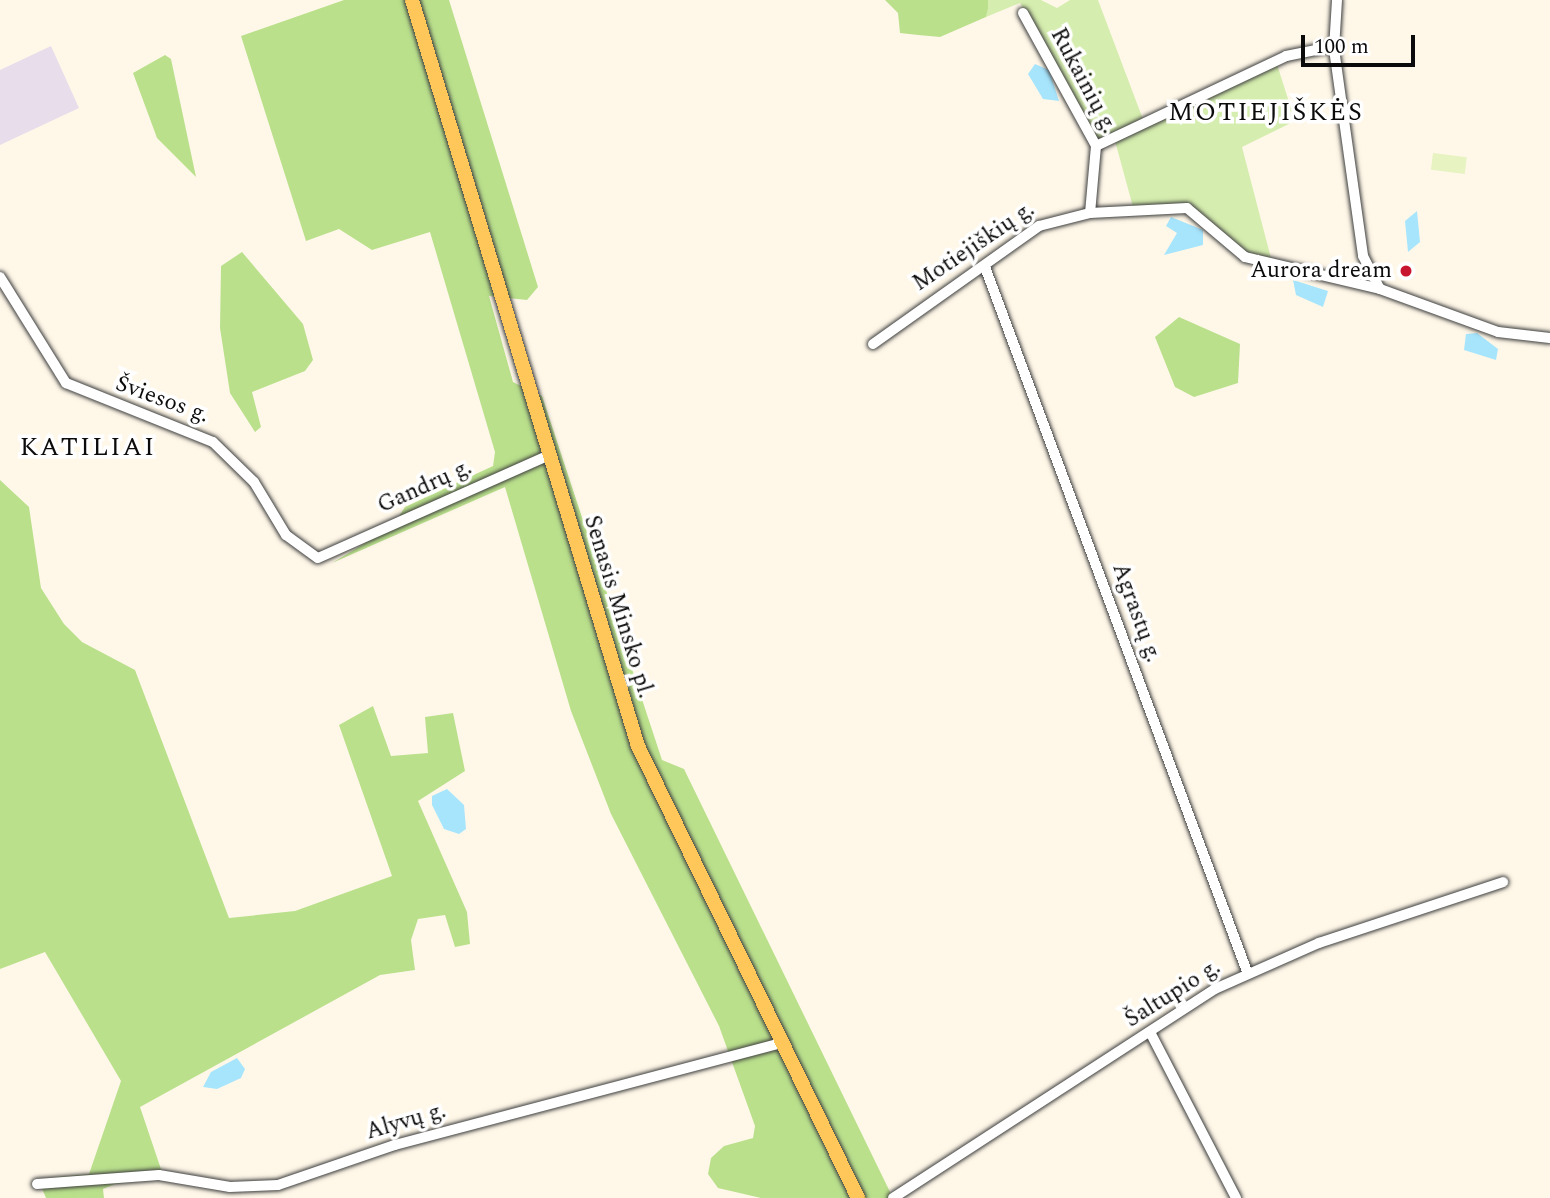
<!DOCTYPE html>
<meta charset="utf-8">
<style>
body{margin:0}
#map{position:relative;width:1550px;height:1198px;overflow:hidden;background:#fff8e9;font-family:Spectral,serif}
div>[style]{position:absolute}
.industrial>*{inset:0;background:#e8ddeb}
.green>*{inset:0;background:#d5edae}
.forest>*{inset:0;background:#bae08c}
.pitch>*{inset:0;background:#e7f3c1;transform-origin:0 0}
.water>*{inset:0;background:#a7e5fd}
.roads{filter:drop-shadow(0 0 2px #3e3e3e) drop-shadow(0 0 2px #3e3e3e)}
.minor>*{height:10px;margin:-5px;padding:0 5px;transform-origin:5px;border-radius:5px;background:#fff}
.major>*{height:14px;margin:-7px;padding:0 7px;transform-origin:7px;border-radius:7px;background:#ffc659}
.dots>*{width:19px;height:19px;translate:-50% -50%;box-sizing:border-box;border:4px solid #fff;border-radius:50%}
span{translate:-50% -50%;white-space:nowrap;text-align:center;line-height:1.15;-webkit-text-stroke:7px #fff;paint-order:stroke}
.street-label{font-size:23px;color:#0b0b0b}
.poi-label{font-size:23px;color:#0b0b0b}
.right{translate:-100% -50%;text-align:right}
.quarter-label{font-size:26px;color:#0b0b0b;letter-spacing:2px}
.scale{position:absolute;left:1301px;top:35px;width:114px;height:32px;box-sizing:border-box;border:4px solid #0b0b0b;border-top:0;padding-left:9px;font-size:21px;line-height:24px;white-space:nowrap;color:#0b0b0b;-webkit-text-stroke:5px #fff;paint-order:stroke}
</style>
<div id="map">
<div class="industrial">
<i style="clip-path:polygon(51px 46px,79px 108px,0 145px,0 70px)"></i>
</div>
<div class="green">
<i style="clip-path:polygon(988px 0,1041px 0,1057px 8px,1070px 0,1098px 0,1144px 122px,1099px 142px,1020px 3px,986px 17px)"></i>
<i style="clip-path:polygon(1276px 61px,1295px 121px,1242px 147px,1272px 262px,1238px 252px,1185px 205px,1133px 207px,1115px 141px)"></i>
</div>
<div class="forest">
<i style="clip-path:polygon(344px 0,449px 0,538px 287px,527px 300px,489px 296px,513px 382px,542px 396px,662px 760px,684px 769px,893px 1198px,761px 1198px,718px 1188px,708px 1174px,711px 1158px,724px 1146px,753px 1138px,755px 1126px,719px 1026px,611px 814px,571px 711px,505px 487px,332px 563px,392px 527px,405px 507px,493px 466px,495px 452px,430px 232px,372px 250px,339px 229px,306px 241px,241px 36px)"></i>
<i style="clip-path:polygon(885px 0,988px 0,988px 8px,986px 17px,940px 37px,918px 35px,900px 33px,898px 13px)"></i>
<i style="clip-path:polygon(165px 55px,171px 59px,196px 177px,157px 138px,133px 73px)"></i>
<i style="clip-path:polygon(242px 252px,303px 324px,313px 360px,305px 371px,252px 392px,261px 427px,255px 432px,230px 393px,220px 328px,221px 266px)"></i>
<i style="clip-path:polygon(1179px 317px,1240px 344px,1238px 383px,1194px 397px,1175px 387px,1155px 337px)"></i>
<i style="clip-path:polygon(0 480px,29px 507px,41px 588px,64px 624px,82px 642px,135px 670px,229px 918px,295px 911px,392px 876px,339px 725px,373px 706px,391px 756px,428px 753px,425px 717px,453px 713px,465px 771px,418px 801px,467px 912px,470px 944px,455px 947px,445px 915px,418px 919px,411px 940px,415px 970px,380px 975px,140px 1107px,164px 1178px,115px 1184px,103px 1189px,104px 1198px,46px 1198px,38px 1179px,89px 1174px,121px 1081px,45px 952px,0 969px)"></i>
</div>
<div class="pitch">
<i style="left:1433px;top:153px;width:34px;height:17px;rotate:7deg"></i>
</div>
<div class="water">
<i style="clip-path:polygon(1035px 64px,1049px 70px,1059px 101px,1043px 99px,1028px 74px)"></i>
<i style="clip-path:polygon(1417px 211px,1420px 242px,1408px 252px,1405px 221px)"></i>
<i style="clip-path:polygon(1171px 217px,1203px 230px,1203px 245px,1164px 255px,1177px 233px,1166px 226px)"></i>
<i style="clip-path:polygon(1293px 280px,1328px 291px,1323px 307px,1296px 295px)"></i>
<i style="clip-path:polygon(1477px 333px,1498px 349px,1496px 360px,1464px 350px,1466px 334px)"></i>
<i style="clip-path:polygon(447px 789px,464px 805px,466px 829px,459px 834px,444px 829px,432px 805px,432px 796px)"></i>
<i style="clip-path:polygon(237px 1058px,245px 1069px,241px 1078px,217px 1089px,203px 1087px,211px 1072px)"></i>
</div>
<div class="roads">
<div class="minor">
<i style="left:1337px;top:0;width:49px;rotate:93.5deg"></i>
<i style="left:1334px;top:49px;width:209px;rotate:82deg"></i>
<i style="left:1363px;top:256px;width:37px;rotate:63deg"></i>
<i style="left:1380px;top:289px;width:126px;rotate:20deg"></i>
<i style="left:1498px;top:332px;width:52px;rotate:6.6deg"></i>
<i style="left:1023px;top:13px;width:152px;rotate:61.2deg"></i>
<i style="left:1096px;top:146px;width:67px;rotate:95.1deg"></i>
<i style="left:1096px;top:146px;width:210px;rotate:-25.3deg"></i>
<i style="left:1286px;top:56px;width:50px;rotate:-11.5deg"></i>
<i style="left:985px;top:267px;width:754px;rotate:69.6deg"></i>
<i style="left:0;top:277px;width:125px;rotate:58.1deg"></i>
<i style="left:66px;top:383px;width:158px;rotate:21.9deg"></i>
<i style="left:213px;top:442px;width:57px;rotate:44.3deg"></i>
<i style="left:254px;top:482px;width:62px;rotate:58.9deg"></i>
<i style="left:286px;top:535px;width:39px;rotate:36deg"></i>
<i style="left:318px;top:558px;width:253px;rotate:-24deg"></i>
<i style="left:873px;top:344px;width:204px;rotate:-35.4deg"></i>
<i style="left:1039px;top:226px;width:53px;rotate:-14.3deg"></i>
<i style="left:1090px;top:213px;width:97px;rotate:-3deg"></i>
<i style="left:1187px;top:208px;width:76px;rotate:40.2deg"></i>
<i style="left:1245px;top:257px;width:139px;rotate:13.3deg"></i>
<i style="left:1150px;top:1032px;width:187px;rotate:62.6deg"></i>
<i style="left:37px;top:1184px;width:122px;rotate:-4.2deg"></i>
<i style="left:159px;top:1175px;width:72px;rotate:9.6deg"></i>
<i style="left:230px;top:1187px;width:48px;rotate:-2.4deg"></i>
<i style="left:278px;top:1185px;width:124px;rotate:-18.9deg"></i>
<i style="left:395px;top:1145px;width:400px;rotate:-14.8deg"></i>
<i style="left:893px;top:1198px;width:384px;rotate:-33deg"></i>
<i style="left:1215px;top:989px;width:114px;rotate:-23.9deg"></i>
<i style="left:1319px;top:943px;width:194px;rotate:-18.3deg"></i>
</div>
<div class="major">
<i style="left:412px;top:0;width:779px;rotate:73.15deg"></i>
<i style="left:638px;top:746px;width:503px;rotate:64.05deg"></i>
</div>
</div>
<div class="dots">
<i style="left:1406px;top:271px;background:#c81530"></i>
</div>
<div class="street-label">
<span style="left:1083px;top:81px;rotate:62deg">Rukainių g.</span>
<span style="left:974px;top:247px;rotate:-34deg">Motiejiškių g.</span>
<span style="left:162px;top:400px;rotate:20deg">Šviesos g.</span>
<span style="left:425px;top:487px;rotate:-24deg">Gandrų g.</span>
<span style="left:618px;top:607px;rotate:73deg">Senasis Minsko pl.</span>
<span style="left:1136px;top:613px;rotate:70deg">Agrastų g.</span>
<span style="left:1173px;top:994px;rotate:-32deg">Šaltupio g.</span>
<span style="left:406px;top:1122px;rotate:-16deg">Alyvų g.</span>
</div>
<div class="poi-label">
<span class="right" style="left:1392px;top:271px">Aurora dream</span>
</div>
<div class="quarter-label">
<span style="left:1266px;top:113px">MOTIEJIŠKĖS</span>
<span style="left:88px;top:448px">KATILIAI</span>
</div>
<div class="scale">100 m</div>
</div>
